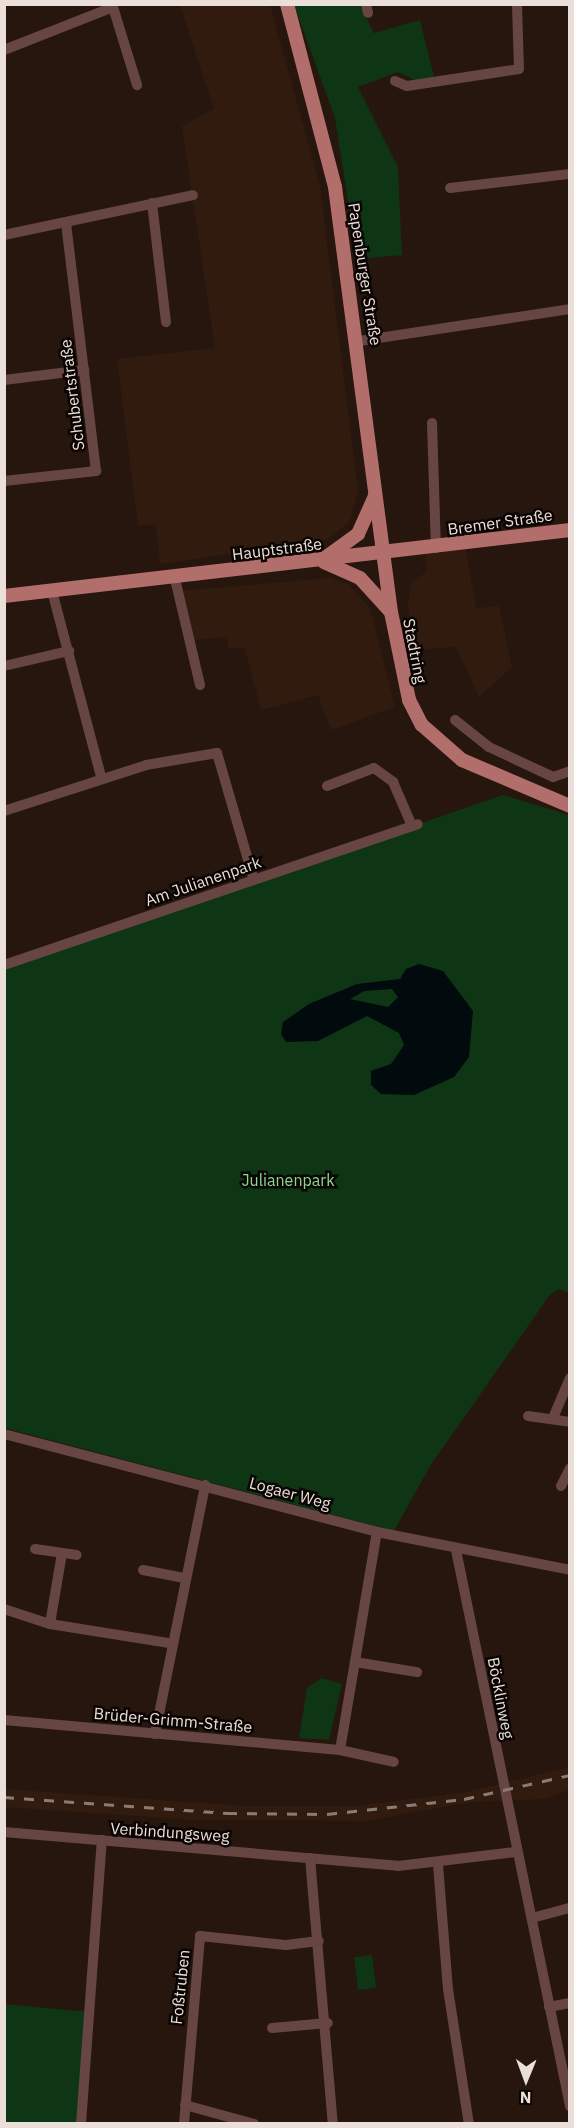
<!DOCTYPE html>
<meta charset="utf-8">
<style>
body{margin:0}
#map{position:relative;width:574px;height:2128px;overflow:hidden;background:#27160e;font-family:"IBM Plex Sans",sans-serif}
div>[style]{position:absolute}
.built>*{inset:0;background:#311b0f}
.green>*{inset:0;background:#0e3614;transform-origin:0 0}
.water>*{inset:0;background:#010a0c}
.minor>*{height:10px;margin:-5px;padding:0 5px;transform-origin:5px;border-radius:5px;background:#664543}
.major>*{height:14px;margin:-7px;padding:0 7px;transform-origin:7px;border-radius:7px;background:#b26e6a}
.rail>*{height:3px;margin-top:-1.5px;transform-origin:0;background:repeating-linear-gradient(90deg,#8a7c75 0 10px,transparent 0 20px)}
span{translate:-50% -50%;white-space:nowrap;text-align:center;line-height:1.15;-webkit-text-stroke:5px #0a0403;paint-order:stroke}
.street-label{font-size:16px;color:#ebdfd9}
.park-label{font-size:16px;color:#87da8e}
.frame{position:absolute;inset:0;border:6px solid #ebdfd9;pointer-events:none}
.north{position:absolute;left:496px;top:2050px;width:60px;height:60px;-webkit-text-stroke:4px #0a0403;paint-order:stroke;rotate:181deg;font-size:16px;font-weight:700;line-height:24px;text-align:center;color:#ebdfd9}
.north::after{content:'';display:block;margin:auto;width:21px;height:27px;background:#ebdfd9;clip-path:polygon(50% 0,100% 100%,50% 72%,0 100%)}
</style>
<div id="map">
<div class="built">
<i style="clip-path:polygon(180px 5px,270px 5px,320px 186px,358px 491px,349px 522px,327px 540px,160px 564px,156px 524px,138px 526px,117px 359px,215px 348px,182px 126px,214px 109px)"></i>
<i style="clip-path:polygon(465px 544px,476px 608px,499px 606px,512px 667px,479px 697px,456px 647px,413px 650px,408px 605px,411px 584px,427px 571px,425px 550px)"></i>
<i style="clip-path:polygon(329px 578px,348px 584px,370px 608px,395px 707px,331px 730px,318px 695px,261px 710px,245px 648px,229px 648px,227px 637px,193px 640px,180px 591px)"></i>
<i style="clip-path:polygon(570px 1767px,569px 1790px,544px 1799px,471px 1802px,366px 1821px,195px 1820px,5px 1807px,4px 1789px,245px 1806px,357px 1806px,467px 1792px)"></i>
</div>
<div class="green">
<i style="clip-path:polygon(294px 5px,360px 5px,374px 33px,420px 20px,434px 77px,415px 80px,398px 72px,358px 87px,398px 167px,402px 255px,357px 259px,335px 118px)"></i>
<i style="clip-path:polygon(503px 795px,569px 815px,569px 1293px,559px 1289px,549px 1296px,430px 1466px,394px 1531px,5px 1428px,4px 967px)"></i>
<i style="clip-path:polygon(322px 1678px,342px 1684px,329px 1740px,299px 1738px,307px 1688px)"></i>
<i style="left:372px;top:1955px;width:33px;height:18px;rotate:83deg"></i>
<i style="clip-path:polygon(4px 2004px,89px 2012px,81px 2123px,5px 2123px)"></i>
</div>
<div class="water">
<i style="clip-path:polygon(evenodd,419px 964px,443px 971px,473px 1011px,469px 1057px,454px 1077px,414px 1095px,381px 1094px,371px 1085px,371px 1071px,391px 1064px,404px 1045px,399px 1033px,367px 1016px,318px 1041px,286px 1042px,281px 1034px,283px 1022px,309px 1004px,357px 984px,400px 979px,406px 969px,419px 964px,392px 989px,398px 997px,388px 1007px,350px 999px,364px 991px,392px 989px)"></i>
</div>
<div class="minor">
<i style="left:112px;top:4px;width:85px;rotate:72.8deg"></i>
<i style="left:366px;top:4px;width:9px;rotate:77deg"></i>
<i style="left:4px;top:50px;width:117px;rotate:-21.5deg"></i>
<i style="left:395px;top:81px;width:13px;rotate:23deg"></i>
<i style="left:407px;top:86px;width:113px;rotate:-8.6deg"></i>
<i style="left:519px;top:69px;width:65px;rotate:-91.8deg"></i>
<i style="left:450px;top:188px;width:121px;rotate:-6.7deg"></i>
<i style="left:152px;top:203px;width:120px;rotate:83.3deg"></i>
<i style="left:4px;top:235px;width:193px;rotate:-11.9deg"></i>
<i style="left:359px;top:341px;width:213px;rotate:-8.6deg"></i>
<i style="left:4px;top:380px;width:81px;rotate:-7.1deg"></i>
<i style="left:432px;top:423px;width:125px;rotate:88.2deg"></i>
<i style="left:4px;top:481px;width:93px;rotate:-6.2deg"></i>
<i style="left:96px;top:471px;width:250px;rotate:-96.9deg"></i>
<i style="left:175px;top:579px;width:109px;rotate:76.7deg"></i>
<i style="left:52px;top:591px;width:192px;rotate:75.2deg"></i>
<i style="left:4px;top:666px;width:67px;rotate:-13deg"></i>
<i style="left:455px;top:720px;width:43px;rotate:38.5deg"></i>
<i style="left:489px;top:747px;width:71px;rotate:25.1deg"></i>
<i style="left:553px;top:777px;width:18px;rotate:-19deg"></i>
<i style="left:327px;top:786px;width:50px;rotate:-21deg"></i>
<i style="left:374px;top:768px;width:24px;rotate:36deg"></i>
<i style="left:393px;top:782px;width:48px;rotate:66.6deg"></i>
<i style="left:4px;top:811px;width:149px;rotate:-17.9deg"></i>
<i style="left:146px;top:765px;width:72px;rotate:-9.6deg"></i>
<i style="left:217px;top:753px;width:132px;rotate:73.8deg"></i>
<i style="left:4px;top:965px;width:437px;rotate:-18.8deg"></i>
<i style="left:528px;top:1416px;width:42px;rotate:8.1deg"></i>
<i style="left:553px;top:1418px;width:43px;rotate:-67deg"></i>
<i style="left:4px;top:1434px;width:386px;rotate:14.7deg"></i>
<i style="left:377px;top:1532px;width:197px;rotate:11.1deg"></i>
<i style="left:561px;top:1486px;width:20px;rotate:-63deg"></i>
<i style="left:35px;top:1549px;width:42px;rotate:8.1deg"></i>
<i style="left:456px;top:1550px;width:568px;rotate:78.41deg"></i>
<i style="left:143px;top:1570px;width:42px;rotate:11deg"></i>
<i style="left:4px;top:1609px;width:48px;rotate:18.1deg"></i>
<i style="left:50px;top:1624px;width:121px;rotate:9.1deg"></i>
<i style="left:50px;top:1624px;width:72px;rotate:-80.4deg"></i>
<i style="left:355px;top:1662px;width:63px;rotate:9.2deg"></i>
<i style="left:4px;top:1720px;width:337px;rotate:5.1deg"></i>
<i style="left:340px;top:1750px;width:221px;rotate:-80.4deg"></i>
<i style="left:155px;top:1734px;width:254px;rotate:-78.6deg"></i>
<i style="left:340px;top:1750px;width:55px;rotate:12.5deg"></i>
<i style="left:4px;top:1832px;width:395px;rotate:4.9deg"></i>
<i style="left:398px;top:1866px;width:119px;rotate:-6.8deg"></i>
<i style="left:310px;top:1858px;width:267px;rotate:85.1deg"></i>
<i style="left:438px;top:1865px;width:124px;rotate:85.4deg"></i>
<i style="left:448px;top:1989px;width:137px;rotate:81.2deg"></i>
<i style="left:532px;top:1918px;width:39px;rotate:-15deg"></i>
<i style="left:549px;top:2007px;width:21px;rotate:-11deg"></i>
<i style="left:272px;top:2028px;width:56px;rotate:-5.1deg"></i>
<i style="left:185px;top:2105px;width:72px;rotate:15.4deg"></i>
<i style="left:81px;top:2124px;width:285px;rotate:-85.8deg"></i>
<i style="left:184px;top:2124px;width:189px;rotate:-85.1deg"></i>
<i style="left:200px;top:1936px;width:86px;rotate:6deg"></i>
<i style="left:286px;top:1945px;width:33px;rotate:-7deg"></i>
</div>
<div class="major">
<i style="left:287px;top:4px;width:189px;rotate:75.3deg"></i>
<i style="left:335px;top:187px;width:429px;rotate:82.5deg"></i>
<i style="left:391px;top:612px;width:90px;rotate:78.4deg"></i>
<i style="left:409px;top:700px;width:28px;rotate:63deg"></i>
<i style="left:422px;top:725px;width:53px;rotate:41.2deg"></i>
<i style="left:462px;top:760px;width:117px;rotate:23.1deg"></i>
<i style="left:325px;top:558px;width:41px;rotate:-36deg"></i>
<i style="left:358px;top:534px;width:42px;rotate:-65.9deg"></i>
<i style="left:324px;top:562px;width:39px;rotate:24deg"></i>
<i style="left:360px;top:578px;width:43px;rotate:47.8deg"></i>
<i style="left:4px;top:596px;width:570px;rotate:-6.65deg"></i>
</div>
<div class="rail">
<i style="left:4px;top:1797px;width:224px;rotate:4.1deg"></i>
<i style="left:227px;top:1813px;width:100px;rotate:0.6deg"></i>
<i style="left:327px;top:1814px;width:138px;rotate:-6.2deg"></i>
<i style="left:464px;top:1799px;width:109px;rotate:-12.8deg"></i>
</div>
<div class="street-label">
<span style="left:365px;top:274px;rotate:81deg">Papenburger Straße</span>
<span style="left:72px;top:395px;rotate:-97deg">Schubertstraße</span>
<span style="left:500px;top:522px;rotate:-8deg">Bremer Straße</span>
<span style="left:277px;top:549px;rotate:-7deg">Hauptstraße</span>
<span style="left:415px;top:651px;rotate:79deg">Stadtring</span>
<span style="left:203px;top:881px;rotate:-19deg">Am Julianenpark</span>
<span style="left:290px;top:1493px;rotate:15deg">Logaer Weg</span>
<span style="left:501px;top:1698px;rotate:79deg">Böcklinweg</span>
<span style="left:173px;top:1720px;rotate:5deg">Brüder-Grimm-Straße</span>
<span style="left:170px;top:1832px;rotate:4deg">Verbindungsweg</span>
<span style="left:180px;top:1987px;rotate:-84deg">Foßtruben</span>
</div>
<div class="park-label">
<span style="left:288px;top:1180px">Julianenpark</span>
</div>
<div class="frame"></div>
<div class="north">N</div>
</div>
